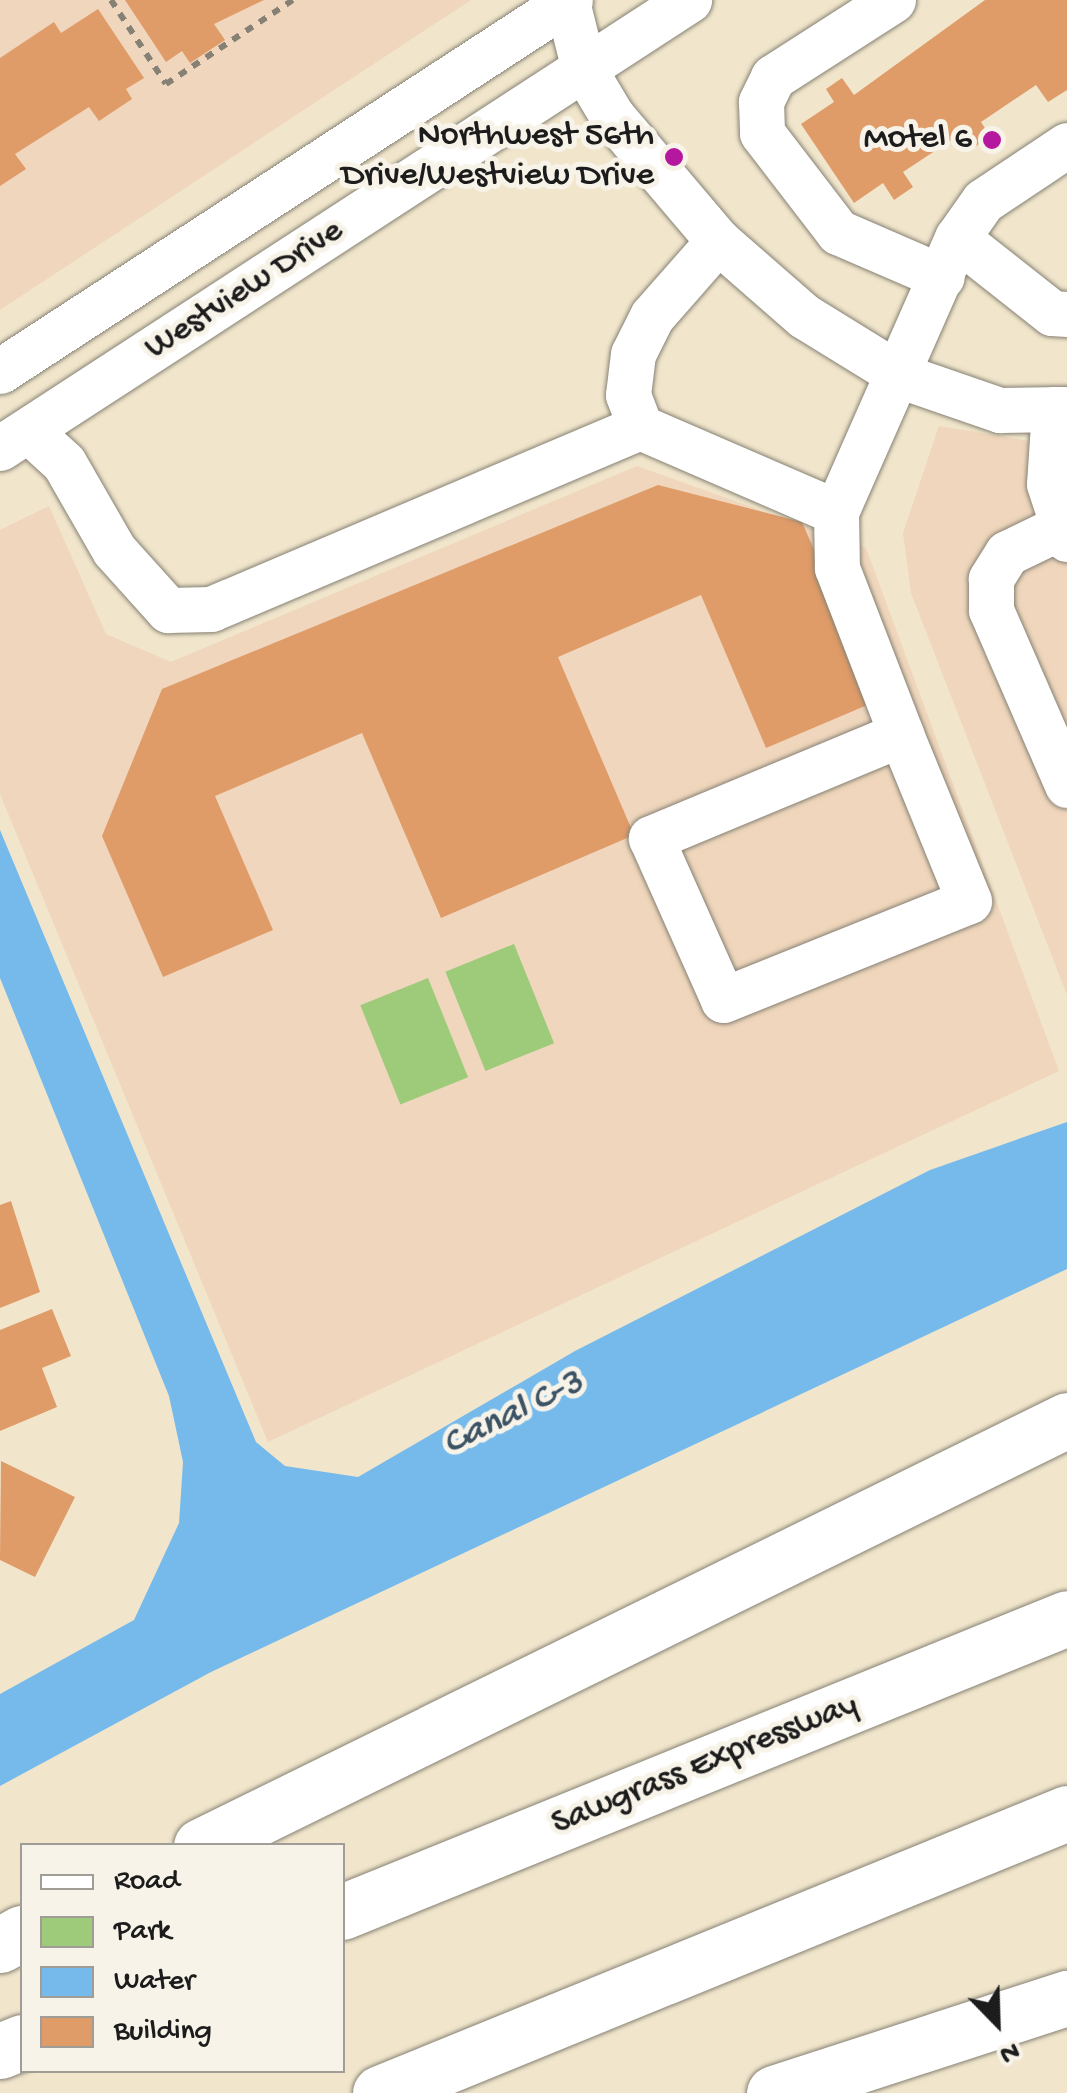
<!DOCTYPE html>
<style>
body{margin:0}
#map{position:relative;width:1067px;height:2093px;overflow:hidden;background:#f1e6cc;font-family:"Gochi Hand",sans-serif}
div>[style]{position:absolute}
.built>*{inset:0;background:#efd6bc}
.green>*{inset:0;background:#9dcb7a;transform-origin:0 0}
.water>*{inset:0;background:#76baec}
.building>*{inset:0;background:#df9b68}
.path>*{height:6px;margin-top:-3px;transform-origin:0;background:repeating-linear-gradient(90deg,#868174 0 8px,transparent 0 16px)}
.roads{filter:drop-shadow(0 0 2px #868174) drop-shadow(0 0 2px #868174)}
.minor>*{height:45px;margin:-22.5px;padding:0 22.5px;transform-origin:22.5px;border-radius:22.5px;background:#fff}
.highway>*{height:55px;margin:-27.5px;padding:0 27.5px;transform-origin:27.5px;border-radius:27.5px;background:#fff}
.dots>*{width:28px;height:28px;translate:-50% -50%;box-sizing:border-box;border:5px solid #f7f3e8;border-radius:50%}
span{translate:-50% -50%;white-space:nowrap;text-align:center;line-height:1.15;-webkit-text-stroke:10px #f7f3e8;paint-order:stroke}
.poi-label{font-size:35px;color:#1c1c1c}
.right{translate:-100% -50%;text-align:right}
.street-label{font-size:35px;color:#1c1c1c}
.water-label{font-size:38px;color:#3c5365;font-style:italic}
.legend{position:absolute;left:20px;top:1843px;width:325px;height:230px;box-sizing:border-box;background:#f7f3e8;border:2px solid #9f9d96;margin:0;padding:12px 18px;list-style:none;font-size:30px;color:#1c1c1c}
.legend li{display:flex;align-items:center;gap:20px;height:50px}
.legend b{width:50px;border:2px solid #9f9d96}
.north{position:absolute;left:947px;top:1973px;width:100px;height:100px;-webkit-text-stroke:8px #f7f3e8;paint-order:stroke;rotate:157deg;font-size:28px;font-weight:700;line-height:40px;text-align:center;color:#1c1c1c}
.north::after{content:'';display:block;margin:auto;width:35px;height:45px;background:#1c1c1c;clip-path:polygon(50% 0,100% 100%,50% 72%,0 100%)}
</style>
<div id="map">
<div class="built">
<i style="clip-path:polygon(0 0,471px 0,0 310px)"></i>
<i style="clip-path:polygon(939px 426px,1067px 447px,1067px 995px,911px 593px,903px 533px)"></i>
<i style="clip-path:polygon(637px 466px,866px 548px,1059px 1071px,268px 1442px,0 794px,0 530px,49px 506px,106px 634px,171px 662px)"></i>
</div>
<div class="green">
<i style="left:514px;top:944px;width:107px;height:74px;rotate:68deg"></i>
<i style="left:428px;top:978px;width:107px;height:73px;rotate:68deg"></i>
</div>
<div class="water">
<i style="clip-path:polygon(0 830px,256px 1442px,285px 1466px,358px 1477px,575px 1351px,930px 1170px,1067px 1122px,1067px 1269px,211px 1672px,0 1786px,0 1694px,134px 1620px,179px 1523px,183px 1462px,169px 1396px,0 978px)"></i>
</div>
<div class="building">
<i style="clip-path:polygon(125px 0,264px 0,214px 24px,225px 40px,190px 63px,182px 51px,166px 62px)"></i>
<i style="clip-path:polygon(985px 0,1067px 0,1067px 90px,1048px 102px,1036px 85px,981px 122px,990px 136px,972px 149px,962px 133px,903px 172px,913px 187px,894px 200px,883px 183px,854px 203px,801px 124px,834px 102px,826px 89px,842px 78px,854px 95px)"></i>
<i style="clip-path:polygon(98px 9px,144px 78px,126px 89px,132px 99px,99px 121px,89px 107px,15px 154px,26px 169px,0 186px,0 58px,54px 22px,61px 33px)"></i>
<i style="clip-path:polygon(658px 485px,802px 522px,879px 700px,766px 748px,701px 595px,558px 657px,634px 835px,441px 918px,362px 733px,215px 796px,273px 930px,163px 977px,102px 836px,162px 689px)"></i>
<i style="clip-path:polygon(11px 1201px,40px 1292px,0 1308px,0 1205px)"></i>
<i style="clip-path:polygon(52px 1309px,71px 1356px,42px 1368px,57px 1407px,0 1431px,0 1330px)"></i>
<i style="clip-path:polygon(1px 1461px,75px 1497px,35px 1577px,0 1560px)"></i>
</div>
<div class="path">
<i style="left:111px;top:0;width:100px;rotate:56.8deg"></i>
<i style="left:166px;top:84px;width:152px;rotate:-33.5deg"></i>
</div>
<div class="roads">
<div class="minor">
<i style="left:893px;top:0;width:143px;rotate:147.3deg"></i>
<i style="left:773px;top:77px;width:28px;rotate:116deg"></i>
<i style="left:761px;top:102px;width:31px;rotate:88deg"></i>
<i style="left:762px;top:133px;width:125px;rotate:52.5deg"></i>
<i style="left:838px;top:232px;width:113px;rotate:23.4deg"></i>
<i style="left:567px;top:2px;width:69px;rotate:75.8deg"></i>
<i style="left:584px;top:69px;width:55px;rotate:59.2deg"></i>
<i style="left:612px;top:116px;width:164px;rotate:49.7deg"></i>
<i style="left:718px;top:241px;width:114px;rotate:41.1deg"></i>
<i style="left:804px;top:316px;width:114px;rotate:31.7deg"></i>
<i style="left:901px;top:376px;width:105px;rotate:19deg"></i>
<i style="left:1000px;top:410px;width:67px;rotate:-0.9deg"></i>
<i style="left:957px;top:238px;width:121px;rotate:38.3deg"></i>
<i style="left:1052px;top:313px;width:15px;rotate:4deg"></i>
<i style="left:718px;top:241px;width:100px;rotate:131.3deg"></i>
<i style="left:652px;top:316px;width:42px;rotate:116.6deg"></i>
<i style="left:633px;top:354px;width:41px;rotate:97deg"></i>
<i style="left:628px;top:395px;width:34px;rotate:69deg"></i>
<i style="left:640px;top:427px;width:214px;rotate:23.4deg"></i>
<i style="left:836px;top:512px;width:300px;rotate:-66.2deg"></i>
<i style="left:957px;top:238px;width:45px;rotate:-54.9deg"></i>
<i style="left:983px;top:201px;width:101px;rotate:-33.7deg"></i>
<i style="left:0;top:371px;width:680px;rotate:-33.06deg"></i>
<i style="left:1054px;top:409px;width:75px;rotate:93.8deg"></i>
<i style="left:1049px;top:484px;width:58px;rotate:71.9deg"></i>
<i style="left:29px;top:431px;width:47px;rotate:42.4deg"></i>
<i style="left:64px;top:463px;width:100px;rotate:60.1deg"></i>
<i style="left:114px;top:550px;width:81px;rotate:48deg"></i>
<i style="left:168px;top:610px;width:43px;rotate:-1.3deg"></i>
<i style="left:211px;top:609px;width:466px;rotate:-23deg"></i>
<i style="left:0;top:448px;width:822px;rotate:-33.03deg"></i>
<i style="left:836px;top:512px;width:56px;rotate:89deg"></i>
<i style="left:837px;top:568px;width:178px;rotate:68.9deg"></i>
<i style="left:901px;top:734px;width:271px;rotate:157.4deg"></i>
<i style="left:651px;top:838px;width:177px;rotate:66deg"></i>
<i style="left:723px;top:1000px;width:265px;rotate:-21.9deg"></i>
<i style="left:969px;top:901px;width:180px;rotate:-112.2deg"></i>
<i style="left:1067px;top:524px;width:67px;rotate:154.2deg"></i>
<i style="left:1007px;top:553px;width:31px;rotate:122deg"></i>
<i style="left:991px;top:579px;width:31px;rotate:90deg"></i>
<i style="left:991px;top:610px;width:191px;rotate:66.5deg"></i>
</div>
<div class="highway">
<i style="left:201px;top:1846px;width:965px;rotate:-26.19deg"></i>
<i style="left:342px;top:1912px;width:782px;rotate:-22.07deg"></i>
<i style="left:0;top:1945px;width:25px;rotate:-29deg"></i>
<i style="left:0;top:2051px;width:24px;rotate:-22deg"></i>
<i style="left:380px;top:2093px;width:742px;rotate:-22.17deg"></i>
<i style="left:774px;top:2093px;width:308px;rotate:-18deg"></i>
</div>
</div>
<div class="dots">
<i style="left:992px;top:140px;background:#b5179e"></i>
<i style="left:674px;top:157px;background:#b5179e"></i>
</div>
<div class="poi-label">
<span class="right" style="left:654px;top:157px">Northwest 56th<br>Drive/Westview Drive</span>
<span class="right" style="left:972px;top:140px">Motel 6</span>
</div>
<div class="street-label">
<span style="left:245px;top:291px;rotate:-33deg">Westview Drive</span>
<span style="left:705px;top:1765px;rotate:-22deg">Sawgrass Expressway</span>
</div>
<div class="water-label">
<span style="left:514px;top:1415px;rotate:-26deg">Canal C-3</span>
</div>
<ul class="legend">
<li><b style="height:12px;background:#fff"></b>Road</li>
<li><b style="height:28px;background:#9dcb7a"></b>Park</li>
<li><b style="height:28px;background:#76baec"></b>Water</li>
<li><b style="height:28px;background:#df9b68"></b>Building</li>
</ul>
<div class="north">N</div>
</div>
